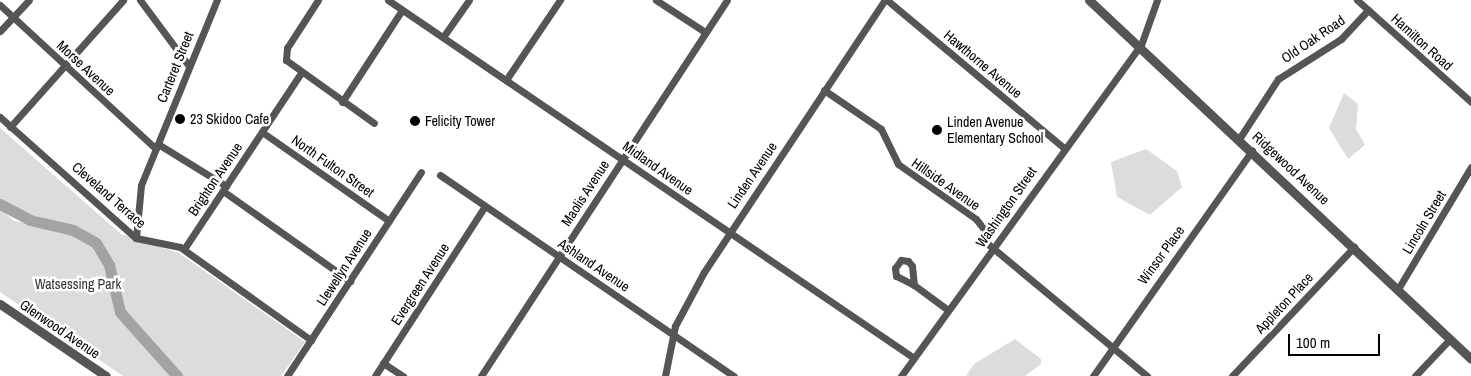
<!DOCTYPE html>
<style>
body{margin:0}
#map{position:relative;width:1471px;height:376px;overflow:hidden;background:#fff;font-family:"Archivo Narrow",sans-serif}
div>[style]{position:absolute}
.green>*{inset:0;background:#dcdcdc}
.river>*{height:11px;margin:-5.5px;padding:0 5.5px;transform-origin:5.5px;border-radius:5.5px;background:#a3a3a3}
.minor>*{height:7px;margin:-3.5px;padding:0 3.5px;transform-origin:3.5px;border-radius:3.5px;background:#555}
.tertiary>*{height:9px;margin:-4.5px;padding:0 4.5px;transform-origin:4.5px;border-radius:4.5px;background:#555}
.dots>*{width:14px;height:14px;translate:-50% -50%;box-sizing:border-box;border:2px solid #fff;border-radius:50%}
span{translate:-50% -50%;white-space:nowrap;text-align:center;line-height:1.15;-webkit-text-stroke:5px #fff;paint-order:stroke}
.street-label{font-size:14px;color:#000}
.poi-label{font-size:14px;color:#000}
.left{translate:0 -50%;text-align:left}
.park-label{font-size:14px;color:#333}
.scale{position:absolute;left:1288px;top:334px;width:92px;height:22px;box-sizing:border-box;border:2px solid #000;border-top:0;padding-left:6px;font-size:15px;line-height:18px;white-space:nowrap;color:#000;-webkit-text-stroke:4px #fff;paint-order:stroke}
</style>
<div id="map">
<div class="green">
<i style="clip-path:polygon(1344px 93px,1358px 104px,1356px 129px,1365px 145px,1348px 159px,1329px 128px)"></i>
<i style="clip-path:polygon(0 128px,121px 234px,179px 253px,305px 342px,281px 376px,123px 376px,0 292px,0 208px,14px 221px,81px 232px,9px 207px,0 199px)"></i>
<i style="clip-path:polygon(1146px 149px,1177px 171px,1182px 187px,1150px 215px,1117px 197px,1111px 162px)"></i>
<i style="clip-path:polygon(1015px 339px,1041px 359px,1041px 364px,1025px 376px,966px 376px,974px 364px)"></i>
</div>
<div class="river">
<i style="left:0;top:204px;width:34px;rotate:28deg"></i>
<i style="left:30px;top:220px;width:44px;rotate:13.1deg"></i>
<i style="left:73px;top:230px;width:26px;rotate:29deg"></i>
<i style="left:96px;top:243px;width:26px;rotate:59deg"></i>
<i style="left:109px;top:265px;width:48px;rotate:76.8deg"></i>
<i style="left:120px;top:312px;width:86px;rotate:48.3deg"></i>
</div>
<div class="minor">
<i style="left:140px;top:0;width:82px;rotate:53.4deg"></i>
<i style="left:318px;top:0;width:57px;rotate:122.9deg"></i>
<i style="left:287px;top:48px;width:12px;rotate:95deg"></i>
<i style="left:286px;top:60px;width:108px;rotate:35.6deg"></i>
<i style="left:388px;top:0;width:636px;rotate:34.24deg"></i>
<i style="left:656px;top:0;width:59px;rotate:33.1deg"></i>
<i style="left:887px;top:0;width:231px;rotate:39.9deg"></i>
<i style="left:1357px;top:0;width:153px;rotate:41.8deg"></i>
<i style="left:0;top:5px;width:212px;rotate:42.7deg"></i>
<i style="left:0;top:31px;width:42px;rotate:-46.9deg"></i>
<i style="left:443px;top:37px;width:45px;rotate:-54.9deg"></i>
<i style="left:506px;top:80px;width:97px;rotate:-56deg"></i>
<i style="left:824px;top:90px;width:69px;rotate:34.4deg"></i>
<i style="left:881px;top:129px;width:39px;rotate:64deg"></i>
<i style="left:898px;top:164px;width:95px;rotate:35.2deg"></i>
<i style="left:976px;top:219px;width:11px;rotate:52deg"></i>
<i style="left:983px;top:228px;width:17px;rotate:73deg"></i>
<i style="left:988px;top:244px;width:207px;rotate:39.7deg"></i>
<i style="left:342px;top:102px;width:110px;rotate:-56.9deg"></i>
<i style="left:0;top:117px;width:182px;rotate:41.7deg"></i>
<i style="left:136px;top:238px;width:45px;rotate:11.6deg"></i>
<i style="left:180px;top:247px;width:161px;rotate:35.4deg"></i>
<i style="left:10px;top:127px;width:170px;rotate:-48.3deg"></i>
<i style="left:262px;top:132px;width:155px;rotate:35deg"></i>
<i style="left:1239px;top:139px;width:72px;rotate:-57deg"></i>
<i style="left:1278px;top:79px;width:75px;rotate:-32.4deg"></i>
<i style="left:1341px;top:39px;width:40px;rotate:-47deg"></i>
<i style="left:158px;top:144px;width:80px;rotate:31.7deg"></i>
<i style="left:440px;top:175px;width:356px;rotate:34.4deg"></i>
<i style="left:223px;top:191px;width:156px;rotate:35.3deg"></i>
<i style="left:136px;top:238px;width:53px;rotate:-84.6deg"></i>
<i style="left:141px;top:185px;width:200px;rotate:-67.7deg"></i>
<i style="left:184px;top:249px;width:211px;rotate:-56.4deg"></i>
<i style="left:914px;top:285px;width:20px;rotate:-153deg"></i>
<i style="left:896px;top:276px;width:8px;rotate:-97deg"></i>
<i style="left:895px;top:268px;width:10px;rotate:-53deg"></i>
<i style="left:901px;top:260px;width:7px;rotate:8deg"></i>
<i style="left:908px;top:261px;width:6px;rotate:51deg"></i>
<i style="left:912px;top:266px;width:19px;rotate:84deg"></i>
<i style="left:914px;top:285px;width:42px;rotate:36.3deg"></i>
<i style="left:1398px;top:289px;width:142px;rotate:-59.1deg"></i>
<i style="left:383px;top:363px;width:24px;rotate:33deg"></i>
<i style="left:287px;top:376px;width:244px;rotate:-56.7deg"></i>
<i style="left:375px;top:376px;width:202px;rotate:-57.1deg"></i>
<i style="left:481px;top:376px;width:449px;rotate:-56.8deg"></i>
<i style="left:665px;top:376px;width:51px;rotate:-78.7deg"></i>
<i style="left:675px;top:326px;width:61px;rotate:-61.8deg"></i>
<i style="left:704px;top:272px;width:327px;rotate:-56.4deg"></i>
<i style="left:901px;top:376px;width:409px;rotate:-54.1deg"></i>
<i style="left:1141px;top:45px;width:48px;rotate:-70.4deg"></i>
<i style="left:1093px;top:376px;width:276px;rotate:-54.8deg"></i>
<i style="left:1232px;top:376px;width:178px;rotate:-46.6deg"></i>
<i style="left:1415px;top:376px;width:51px;rotate:-46.6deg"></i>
</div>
<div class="tertiary">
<i style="left:1089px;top:0;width:524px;rotate:43.22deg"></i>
<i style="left:0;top:304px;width:128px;rotate:34.2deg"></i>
</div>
<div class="dots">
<i style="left:180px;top:119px;background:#000"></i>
<i style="left:415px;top:121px;background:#000"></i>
<i style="left:937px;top:130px;background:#000"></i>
</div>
<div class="street-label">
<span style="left:1313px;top:39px;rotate:-34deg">Old Oak Road</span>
<span style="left:1422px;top:42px;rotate:42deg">Hamilton Road</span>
<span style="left:983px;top:64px;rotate:40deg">Hawthorne Avenue</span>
<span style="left:175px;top:67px;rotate:-68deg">Carteret Street</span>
<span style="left:86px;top:68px;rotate:43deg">Morse Avenue</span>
<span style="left:333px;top:166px;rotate:35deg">North Fulton Street</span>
<span style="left:658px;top:168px;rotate:35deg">Midland Avenue</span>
<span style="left:1291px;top:168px;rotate:43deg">Ridgewood Avenue</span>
<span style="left:752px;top:175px;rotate:-56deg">Linden Avenue</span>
<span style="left:215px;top:179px;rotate:-56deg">Brighton Avenue</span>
<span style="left:946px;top:184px;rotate:35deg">Hillside Avenue</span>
<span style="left:585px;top:193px;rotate:-57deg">Maolis Avenue</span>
<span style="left:109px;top:195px;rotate:41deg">Cleveland Terrace</span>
<span style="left:1006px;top:207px;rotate:-55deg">Washington Street</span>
<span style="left:1424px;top:222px;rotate:-59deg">Lincoln Street</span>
<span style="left:1161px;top:255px;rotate:-54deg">Winsor Place</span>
<span style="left:594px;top:265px;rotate:34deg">Ashland Avenue</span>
<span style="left:344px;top:267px;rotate:-57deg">Llewellyn Avenue</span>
<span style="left:420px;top:284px;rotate:-57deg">Evergreen Avenue</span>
<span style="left:1284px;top:303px;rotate:-47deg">Appleton Place</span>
<span style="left:60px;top:329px;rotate:34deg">Glenwood Avenue</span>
</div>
<div class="poi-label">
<span class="left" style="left:190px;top:119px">23 Skidoo Cafe</span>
<span class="left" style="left:425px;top:121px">Felicity Tower</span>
<span class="left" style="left:947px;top:130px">Linden Avenue<br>Elementary School</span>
</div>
<div class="park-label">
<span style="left:78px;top:284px">Watsessing Park</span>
</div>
<div class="scale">100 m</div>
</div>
